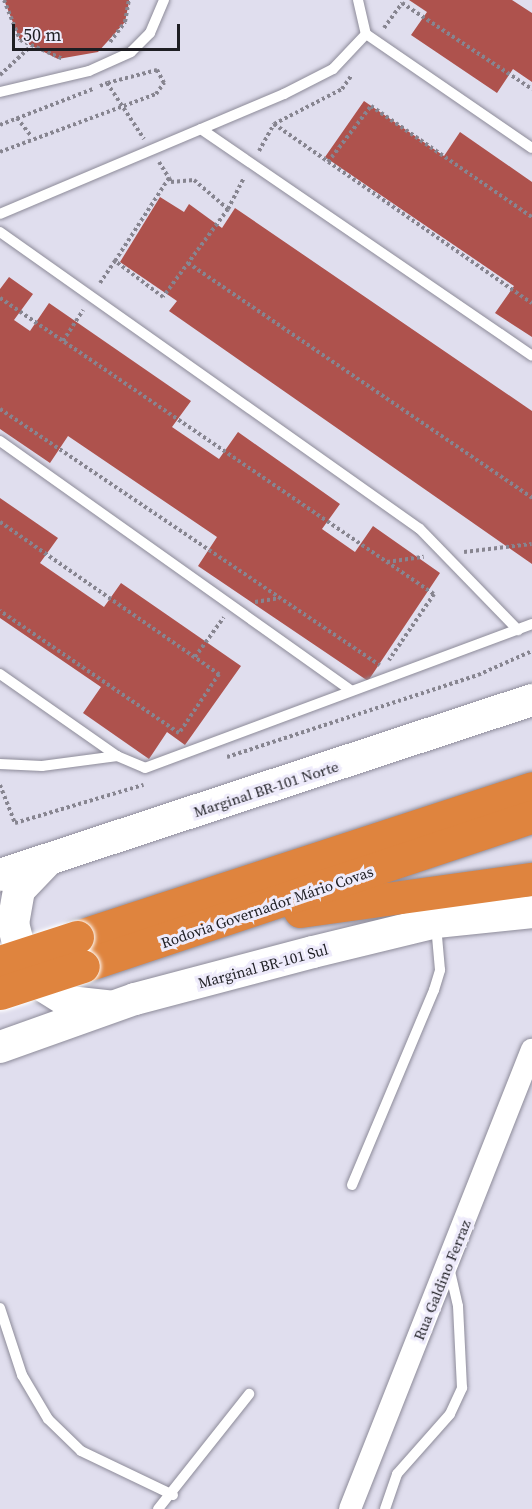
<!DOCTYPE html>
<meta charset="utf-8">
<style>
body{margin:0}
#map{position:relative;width:532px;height:1509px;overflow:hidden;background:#e0deee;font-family:"Source Serif 4",serif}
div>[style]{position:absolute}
.building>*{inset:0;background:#ae524d}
.path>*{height:4px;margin-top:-2px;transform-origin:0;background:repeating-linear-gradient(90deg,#878590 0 3px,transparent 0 6px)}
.roads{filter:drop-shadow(0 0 2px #8d8b99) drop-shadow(0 0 2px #8d8b99)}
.lane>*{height:10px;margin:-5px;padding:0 5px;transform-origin:5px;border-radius:5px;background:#fff}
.street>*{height:22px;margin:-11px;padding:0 11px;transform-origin:11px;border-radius:11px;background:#fff}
.secondary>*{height:32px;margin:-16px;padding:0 16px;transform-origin:16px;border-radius:16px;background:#fff}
.highway>*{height:33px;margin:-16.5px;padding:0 16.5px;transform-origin:16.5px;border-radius:16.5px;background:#df843e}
.bridges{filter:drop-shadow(0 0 2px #fff) drop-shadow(0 0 2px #fff)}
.highway-bridge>*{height:33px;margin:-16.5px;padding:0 16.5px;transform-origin:16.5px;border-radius:16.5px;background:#df843e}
span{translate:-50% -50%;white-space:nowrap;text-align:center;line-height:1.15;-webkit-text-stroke:6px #eeebfb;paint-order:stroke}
.street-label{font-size:15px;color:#1e1e23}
.scale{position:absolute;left:12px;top:24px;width:168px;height:27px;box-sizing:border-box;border:3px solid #1e1e23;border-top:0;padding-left:8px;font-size:18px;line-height:21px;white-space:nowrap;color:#1e1e23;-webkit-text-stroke:4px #eeebfb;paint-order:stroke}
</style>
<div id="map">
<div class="building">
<i style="clip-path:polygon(4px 0,129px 0,129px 2px,125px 22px,98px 52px,58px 59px,20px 40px)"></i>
<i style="clip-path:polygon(409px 0,512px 0,532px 13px,532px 82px,513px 69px,497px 93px,411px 35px,427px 12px)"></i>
<i style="clip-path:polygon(364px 101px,444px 156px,460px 132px,532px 182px,532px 337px,495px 313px,514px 286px,325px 157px)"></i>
<i style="clip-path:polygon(160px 197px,184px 212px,189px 204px,222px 228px,235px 208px,532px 411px,532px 564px,169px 311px,177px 301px,120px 262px)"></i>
<i style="clip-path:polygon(9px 277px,33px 294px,14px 320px,30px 331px,49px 303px,191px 401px,172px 427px,219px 459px,238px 432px,340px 504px,322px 529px,355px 552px,373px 526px,440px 573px,368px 681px,198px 566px,217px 537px,68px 436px,50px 463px,0 429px,0 289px)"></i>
<i style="clip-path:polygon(0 498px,58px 538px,40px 563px,104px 607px,121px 583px,241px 666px,185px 745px,167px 732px,149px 759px,83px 713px,101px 687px,0 618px)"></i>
</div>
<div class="path">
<i style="left:4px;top:0;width:43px;rotate:68.2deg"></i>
<i style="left:20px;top:40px;width:47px;rotate:23.8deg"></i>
<i style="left:384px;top:28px;width:31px;rotate:-54deg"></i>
<i style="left:402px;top:3px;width:156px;rotate:33.5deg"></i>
<i style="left:110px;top:42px;width:25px;rotate:-53deg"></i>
<i style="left:125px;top:22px;width:22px;rotate:-80deg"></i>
<i style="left:0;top:75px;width:41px;rotate:-43deg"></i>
<i style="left:100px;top:86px;width:8px;rotate:-23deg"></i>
<i style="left:107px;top:83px;width:67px;rotate:56.5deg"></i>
<i style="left:17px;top:118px;width:23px;rotate:52deg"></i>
<i style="left:274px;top:124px;width:76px;rotate:-27.2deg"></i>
<i style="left:342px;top:89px;width:16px;rotate:-55deg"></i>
<i style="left:0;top:125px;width:100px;rotate:-21.2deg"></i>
<i style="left:259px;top:151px;width:31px;rotate:-61deg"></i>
<i style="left:274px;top:124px;width:314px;rotate:34.8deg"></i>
<i style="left:0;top:152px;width:166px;rotate:-20.4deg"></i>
<i style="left:156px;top:94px;width:14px;rotate:-54deg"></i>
<i style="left:164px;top:83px;width:15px;rotate:-118deg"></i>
<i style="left:157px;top:70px;width:52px;rotate:165.4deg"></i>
<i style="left:159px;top:162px;width:19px;rotate:58deg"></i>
<i style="left:169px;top:178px;width:4px;rotate:63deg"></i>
<i style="left:171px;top:182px;width:23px;rotate:-5deg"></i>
<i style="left:194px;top:180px;width:45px;rotate:40.5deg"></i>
<i style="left:228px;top:209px;width:109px;rotate:126.5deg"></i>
<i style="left:163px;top:297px;width:60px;rotate:-143.1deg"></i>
<i style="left:115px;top:261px;width:99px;rotate:-57deg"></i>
<i style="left:328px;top:162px;width:71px;rotate:-52.5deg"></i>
<i style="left:371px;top:106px;width:196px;rotate:34.6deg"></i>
<i style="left:228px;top:209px;width:35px;rotate:-63deg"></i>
<i style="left:188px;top:263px;width:417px;rotate:34.3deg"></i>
<i style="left:100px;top:283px;width:27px;rotate:-56deg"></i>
<i style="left:0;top:298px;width:525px;rotate:34.3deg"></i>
<i style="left:434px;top:594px;width:80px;rotate:124.3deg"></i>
<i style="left:63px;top:341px;width:37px;rotate:-57deg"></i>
<i style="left:0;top:409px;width:458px;rotate:34deg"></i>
<i style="left:0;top:522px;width:267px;rotate:34.8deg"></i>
<i style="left:219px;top:674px;width:71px;rotate:124.1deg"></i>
<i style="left:179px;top:733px;width:217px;rotate:-145.7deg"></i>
<i style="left:464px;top:552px;width:68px;rotate:-6.7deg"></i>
<i style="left:387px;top:562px;width:37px;rotate:-8deg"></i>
<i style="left:255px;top:602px;width:25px;rotate:-9deg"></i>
<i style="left:195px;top:657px;width:49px;rotate:-54.1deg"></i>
<i style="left:227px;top:757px;width:264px;rotate:-18.1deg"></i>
<i style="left:478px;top:675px;width:59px;rotate:-24deg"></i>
<i style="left:0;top:785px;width:41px;rotate:68.5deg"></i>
<i style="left:15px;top:823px;width:134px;rotate:-16.5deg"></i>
</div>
<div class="roads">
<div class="lane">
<i style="left:358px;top:0;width:35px;rotate:77deg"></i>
<i style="left:366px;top:34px;width:201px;rotate:34.5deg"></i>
<i style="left:0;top:92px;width:91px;rotate:-13.3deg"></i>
<i style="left:89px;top:71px;width:46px;rotate:-24.3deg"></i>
<i style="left:131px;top:52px;width:27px;rotate:-45deg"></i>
<i style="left:150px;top:33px;width:36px;rotate:-67deg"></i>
<i style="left:201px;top:129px;width:401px;rotate:34.4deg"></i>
<i style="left:0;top:214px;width:308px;rotate:-22.9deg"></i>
<i style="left:284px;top:94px;width:55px;rotate:-27deg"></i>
<i style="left:333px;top:69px;width:48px;rotate:-46.7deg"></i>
<i style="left:0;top:232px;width:514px;rotate:35.27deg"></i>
<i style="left:420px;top:529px;width:141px;rotate:45.9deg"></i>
<i style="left:0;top:441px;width:430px;rotate:35.4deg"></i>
<i style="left:0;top:674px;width:143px;rotate:35deg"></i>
<i style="left:117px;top:756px;width:30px;rotate:23deg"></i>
<i style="left:145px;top:768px;width:413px;rotate:-20.4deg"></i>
<i style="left:0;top:764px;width:42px;rotate:2.7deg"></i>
<i style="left:42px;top:766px;width:76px;rotate:-7.6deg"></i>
<i style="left:352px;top:1185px;width:212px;rotate:-67.2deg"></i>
<i style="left:434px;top:990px;width:21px;rotate:-73deg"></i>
<i style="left:440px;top:970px;width:45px;rotate:-95.1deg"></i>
<i style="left:0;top:1308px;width:71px;rotate:71.8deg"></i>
<i style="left:22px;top:1375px;width:51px;rotate:59.4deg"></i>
<i style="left:48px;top:1419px;width:46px;rotate:44.1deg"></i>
<i style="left:81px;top:1451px;width:102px;rotate:25.6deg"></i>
<i style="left:158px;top:1509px;width:147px;rotate:-51.6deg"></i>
<i style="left:385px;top:1509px;width:37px;rotate:-71deg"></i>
<i style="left:397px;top:1474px;width:80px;rotate:-48.5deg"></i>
<i style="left:450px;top:1414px;width:29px;rotate:-65deg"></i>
<i style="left:462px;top:1388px;width:82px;rotate:-92.8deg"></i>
<i style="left:458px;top:1306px;width:40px;rotate:-103deg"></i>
</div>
<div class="street">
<i style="left:350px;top:1509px;width:494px;rotate:-68.4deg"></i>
</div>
<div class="secondary">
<i style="left:46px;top:862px;width:39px;rotate:134deg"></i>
<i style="left:19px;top:890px;width:34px;rotate:100deg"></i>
<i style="left:13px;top:923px;width:34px;rotate:76deg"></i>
<i style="left:21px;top:956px;width:34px;rotate:56deg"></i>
<i style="left:40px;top:984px;width:34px;rotate:32deg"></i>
<i style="left:69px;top:1002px;width:39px;rotate:6deg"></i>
<i style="left:0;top:875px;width:560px;rotate:-18.21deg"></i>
<i style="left:0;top:1047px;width:143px;rotate:-19.6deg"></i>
<i style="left:135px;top:999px;width:184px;rotate:-14.8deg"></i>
<i style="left:313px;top:952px;width:127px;rotate:-13.7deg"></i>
<i style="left:436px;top:922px;width:97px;rotate:-5.9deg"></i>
</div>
<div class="highway">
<i style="left:300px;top:911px;width:234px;rotate:-7.9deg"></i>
<i style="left:77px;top:937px;width:479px;rotate:-18.1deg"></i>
<i style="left:83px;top:966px;width:473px;rotate:-18.4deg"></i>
</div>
</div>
<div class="bridges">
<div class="highway-bridge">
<i style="left:0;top:962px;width:81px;rotate:-18deg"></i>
<i style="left:0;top:993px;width:87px;rotate:-18deg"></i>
</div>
</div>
<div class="street-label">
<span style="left:266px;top:789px;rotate:-18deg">Marginal BR-101 Norte</span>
<span style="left:267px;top:907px;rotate:-19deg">Rodovia Governador Mário Covas</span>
<span style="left:263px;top:966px;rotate:-15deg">Marginal BR-101 Sul</span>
<span style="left:442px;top:1280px;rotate:-68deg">Rua Galdino Ferraz</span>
</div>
<div class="scale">50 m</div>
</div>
